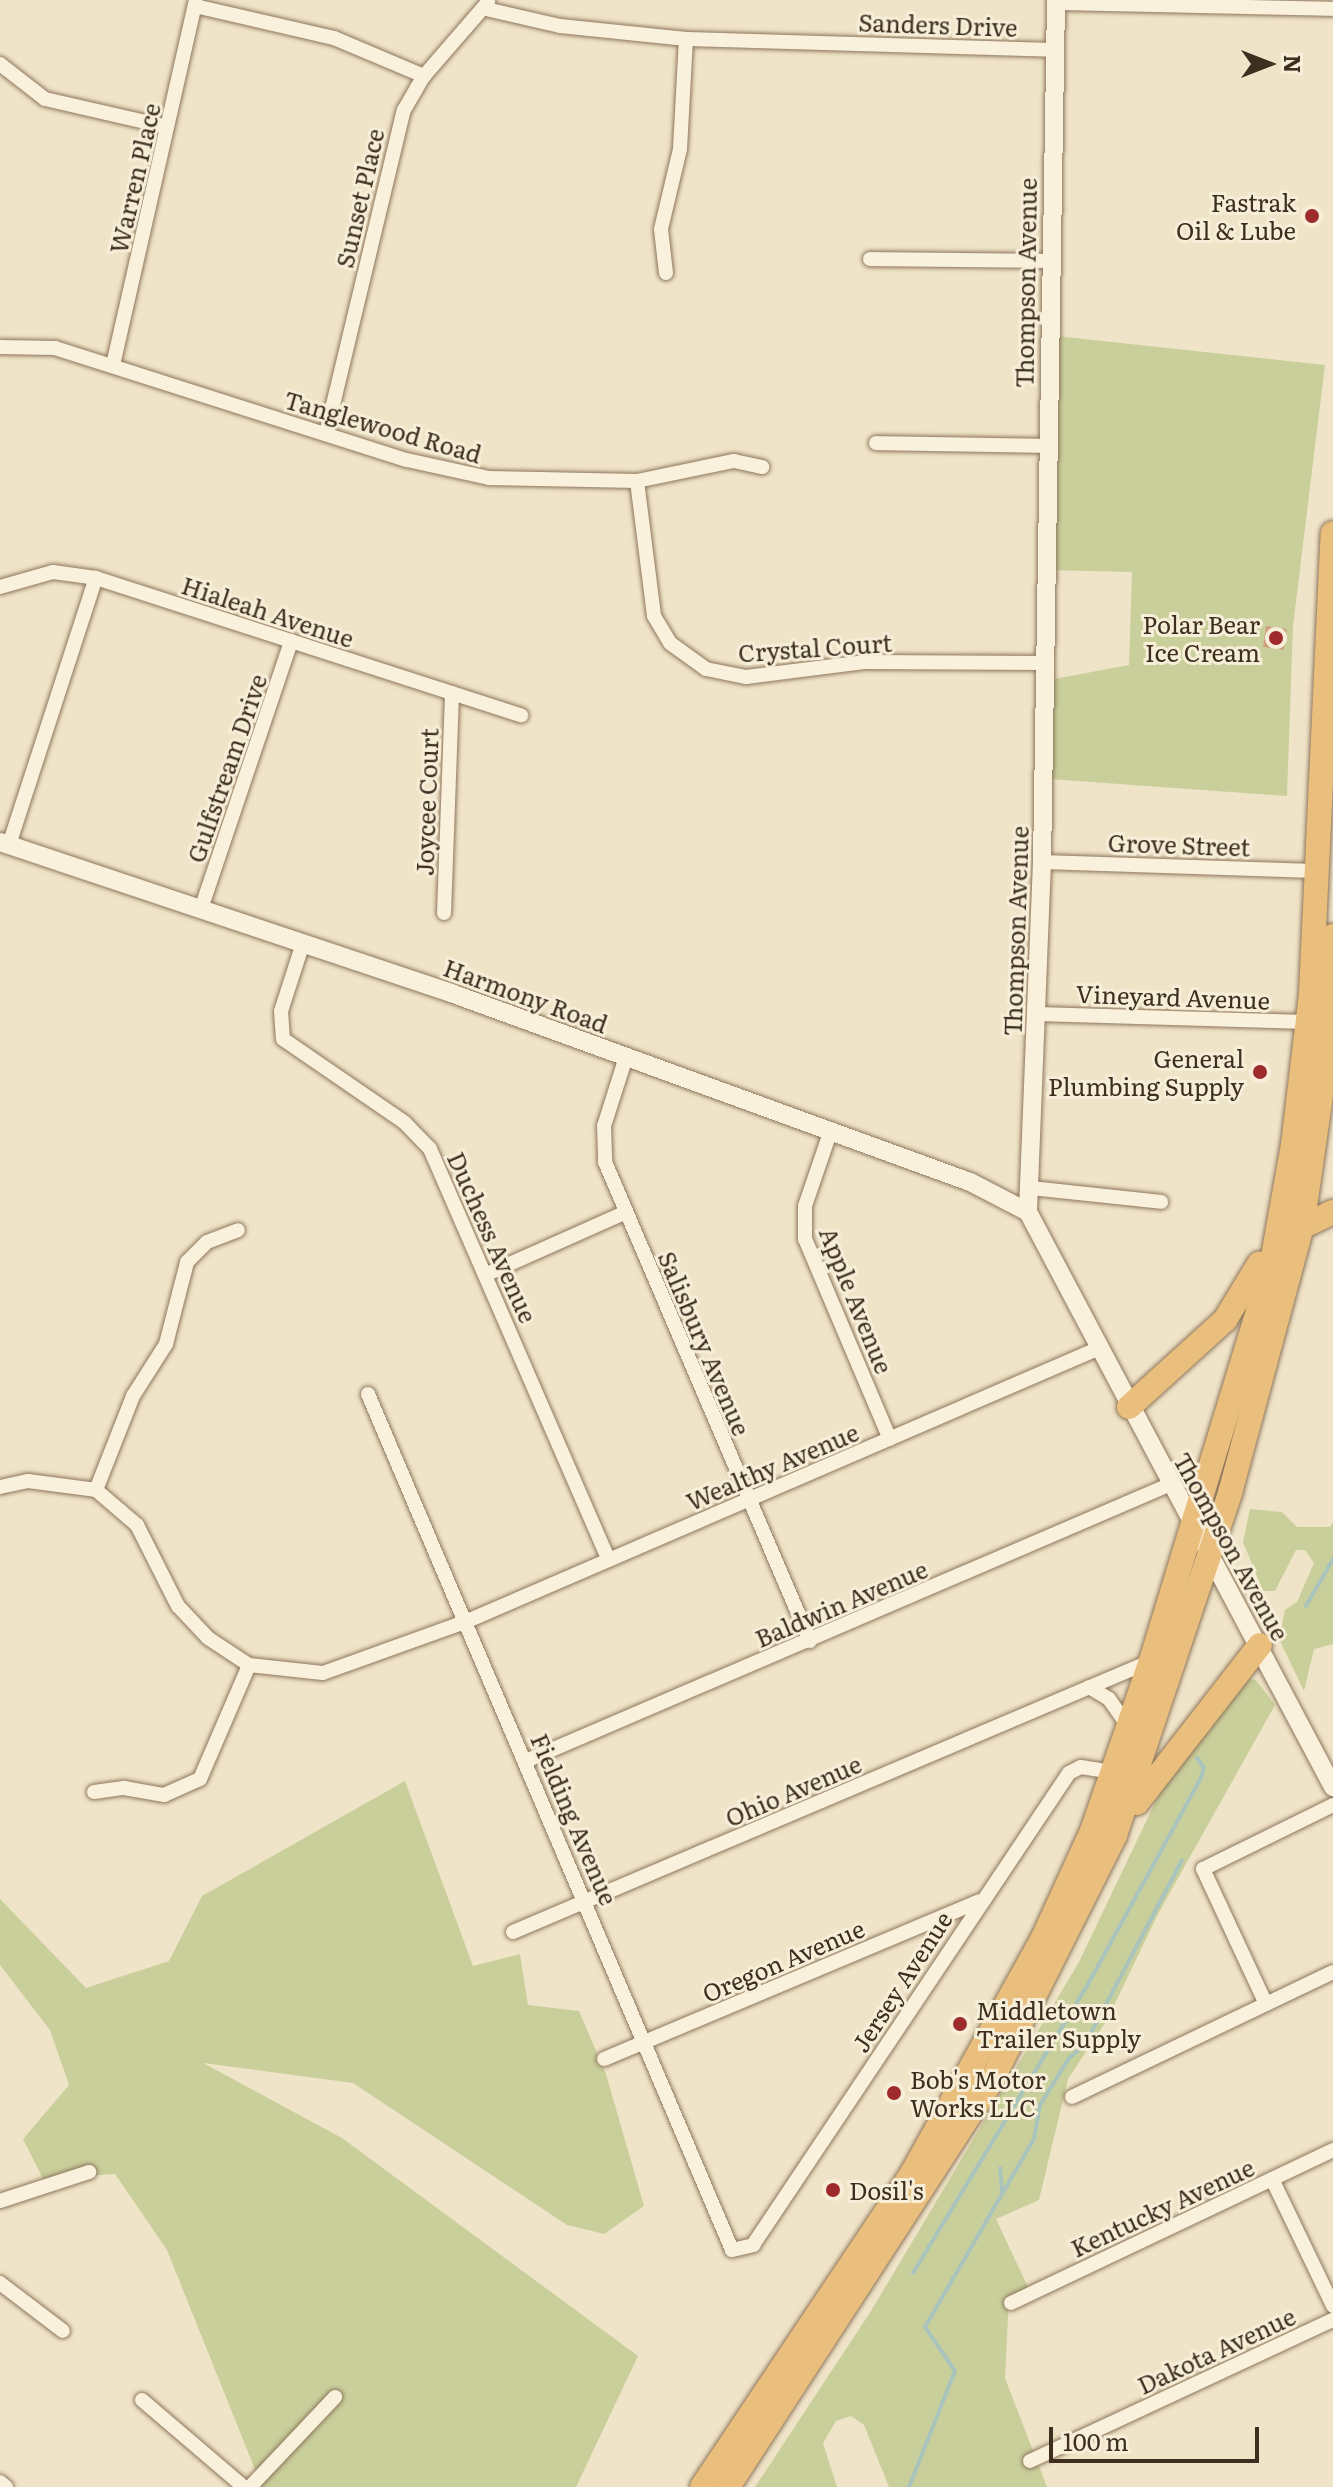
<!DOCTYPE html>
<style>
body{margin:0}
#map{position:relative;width:1333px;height:2487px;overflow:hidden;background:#f0e4c8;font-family:Literata,serif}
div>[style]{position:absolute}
.green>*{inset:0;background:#c9cf9b}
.stream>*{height:4px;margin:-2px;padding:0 2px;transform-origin:2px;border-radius:2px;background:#a9c4bc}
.building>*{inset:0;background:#cf9f7d;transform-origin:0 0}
.roads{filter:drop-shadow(0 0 2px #8d765c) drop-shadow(0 0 2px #8d765c)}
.minor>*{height:14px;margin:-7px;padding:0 7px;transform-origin:7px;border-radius:7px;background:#faf1dc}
.tertiary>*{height:18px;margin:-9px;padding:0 9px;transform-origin:9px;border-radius:9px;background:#faf1dc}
.trunk>*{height:24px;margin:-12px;padding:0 12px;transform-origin:12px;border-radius:12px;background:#eabe7c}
.dots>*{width:22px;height:22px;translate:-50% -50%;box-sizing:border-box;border:4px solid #f7eed8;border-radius:50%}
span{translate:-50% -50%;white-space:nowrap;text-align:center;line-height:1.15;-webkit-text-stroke:6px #f7eed8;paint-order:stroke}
.street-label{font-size:24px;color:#3d2e20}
.poi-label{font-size:24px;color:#3d2e20}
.right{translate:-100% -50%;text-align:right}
.left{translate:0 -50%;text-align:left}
.north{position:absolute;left:1229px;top:24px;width:80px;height:80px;-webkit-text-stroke:6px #f7eed8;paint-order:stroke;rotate:90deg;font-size:22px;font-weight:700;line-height:32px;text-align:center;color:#3d2e20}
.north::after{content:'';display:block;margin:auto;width:28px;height:36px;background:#3d2e20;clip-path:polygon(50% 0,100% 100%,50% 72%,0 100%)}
.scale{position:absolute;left:1049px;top:2427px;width:210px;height:36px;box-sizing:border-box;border:4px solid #3d2e20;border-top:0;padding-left:10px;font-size:24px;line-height:28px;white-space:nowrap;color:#3d2e20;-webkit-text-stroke:6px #f7eed8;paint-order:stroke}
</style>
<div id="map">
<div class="green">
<i style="clip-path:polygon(1047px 335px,1325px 365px,1293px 626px,1287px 796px,1049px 779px,1049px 680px,1129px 665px,1132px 572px,1044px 570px)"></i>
<i style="clip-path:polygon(1250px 1509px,1282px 1512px,1297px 1527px,1330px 1527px,1333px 1522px,1333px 1644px,1314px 1649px,1304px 1691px,1279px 1639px,1285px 1610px,1297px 1602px,1314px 1563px,1305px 1550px,1296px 1550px,1275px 1591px,1263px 1591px,1243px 1542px)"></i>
<i style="clip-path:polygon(1246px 1679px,1256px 1680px,1275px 1705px,1158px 1914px,1107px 2020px,1068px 2079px,1039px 2200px,996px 2219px,1028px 2287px,1009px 2297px,1005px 2378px,1047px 2487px,889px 2487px,864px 2425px,851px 2416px,836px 2421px,823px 2443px,837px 2487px,755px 2487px,871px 2311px,1079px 1962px,1162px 1788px)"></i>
<i style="clip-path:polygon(405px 1781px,473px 1966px,520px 1954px,528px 2005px,579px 2011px,606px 2074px,644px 2206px,604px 2234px,567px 2225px,353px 2083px,203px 2063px,342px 2138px,638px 2356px,576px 2487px,262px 2487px,167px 2250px,115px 2174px,43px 2179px,23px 2139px,69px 2085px,50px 2030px,0 1965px,0 1899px,86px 1988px,169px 1961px,202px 1896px)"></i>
</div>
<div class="stream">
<i style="left:1306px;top:1606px;width:54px;rotate:-60.1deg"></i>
<i style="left:1000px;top:2168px;width:25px;rotate:85deg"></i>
<i style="left:913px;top:2273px;width:336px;rotate:-58.8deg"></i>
<i style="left:1087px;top:1986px;width:235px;rotate:-61.3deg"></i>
<i style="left:1200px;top:1780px;width:13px;rotate:-72deg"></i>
<i style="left:1204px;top:1768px;width:12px;rotate:-125deg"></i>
<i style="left:909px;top:2487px;width:125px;rotate:-68.4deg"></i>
<i style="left:955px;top:2371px;width:53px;rotate:-124.3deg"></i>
<i style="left:925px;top:2327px;width:217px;rotate:-59.9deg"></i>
<i style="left:1034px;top:2139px;width:35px;rotate:-80deg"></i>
<i style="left:1040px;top:2105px;width:55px;rotate:-58.3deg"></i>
<i style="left:1069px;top:2058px;width:19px;rotate:-39deg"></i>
<i style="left:1084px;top:2046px;width:210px;rotate:-62.2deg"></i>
</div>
<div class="building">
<i style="left:1266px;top:626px;width:21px;height:21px;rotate:8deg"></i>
</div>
<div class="roads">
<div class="minor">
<i style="left:1056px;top:3px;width:277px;rotate:1.2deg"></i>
<i style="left:195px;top:6px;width:143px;rotate:13deg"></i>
<i style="left:334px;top:38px;width:98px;rotate:22.9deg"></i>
<i style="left:486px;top:9px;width:76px;rotate:12.9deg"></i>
<i style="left:560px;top:26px;width:127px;rotate:5.9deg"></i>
<i style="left:686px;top:39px;width:368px;rotate:1.7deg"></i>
<i style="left:0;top:64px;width:57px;rotate:37.9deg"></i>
<i style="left:45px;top:99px;width:125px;rotate:12.9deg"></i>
<i style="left:870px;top:259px;width:179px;rotate:0.6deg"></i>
<i style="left:666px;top:273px;width:44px;rotate:-96.5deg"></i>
<i style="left:661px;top:229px;width:82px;rotate:-76.6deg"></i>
<i style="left:680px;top:149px;width:110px;rotate:-86.9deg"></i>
<i style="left:0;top:347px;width:55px;rotate:1deg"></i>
<i style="left:55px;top:348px;width:369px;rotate:17.7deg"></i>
<i style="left:407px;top:460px;width:84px;rotate:12.4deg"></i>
<i style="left:489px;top:478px;width:148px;rotate:1.2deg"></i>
<i style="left:637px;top:481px;width:99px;rotate:-11.7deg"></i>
<i style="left:734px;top:461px;width:29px;rotate:12deg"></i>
<i style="left:113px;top:365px;width:374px;rotate:-77.2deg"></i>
<i style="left:326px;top:434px;width:333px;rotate:-76.5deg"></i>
<i style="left:404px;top:110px;width:39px;rotate:-60deg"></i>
<i style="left:424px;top:76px;width:98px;rotate:-49.1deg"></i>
<i style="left:876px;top:443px;width:171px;rotate:1deg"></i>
<i style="left:637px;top:481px;width:136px;rotate:82.8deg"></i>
<i style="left:654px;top:616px;width:31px;rotate:59deg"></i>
<i style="left:670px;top:643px;width:44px;rotate:35.8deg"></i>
<i style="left:706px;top:669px;width:41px;rotate:11.3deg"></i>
<i style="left:746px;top:677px;width:119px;rotate:-7.2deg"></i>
<i style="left:864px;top:662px;width:181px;rotate:0.3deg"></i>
<i style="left:0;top:587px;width:55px;rotate:-15.8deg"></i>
<i style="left:53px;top:572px;width:43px;rotate:7.9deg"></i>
<i style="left:96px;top:578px;width:447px;rotate:17.9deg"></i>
<i style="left:9px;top:845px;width:281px;rotate:-72deg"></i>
<i style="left:1042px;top:862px;width:273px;rotate:1.9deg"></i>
<i style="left:201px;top:909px;width:283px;rotate:-71.4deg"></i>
<i style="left:444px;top:913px;width:220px;rotate:-87.9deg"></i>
<i style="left:303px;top:943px;width:71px;rotate:107.9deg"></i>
<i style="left:281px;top:1011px;width:28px;rotate:86deg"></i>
<i style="left:283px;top:1039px;width:148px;rotate:34.5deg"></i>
<i style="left:405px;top:1123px;width:36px;rotate:46deg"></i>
<i style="left:430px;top:1149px;width:448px;rotate:66.5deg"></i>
<i style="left:1036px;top:1014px;width:272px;rotate:1.7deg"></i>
<i style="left:626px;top:1057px;width:72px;rotate:107.7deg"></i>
<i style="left:604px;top:1126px;width:36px;rotate:88deg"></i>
<i style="left:605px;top:1162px;width:521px;rotate:66.83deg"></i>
<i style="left:831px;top:1130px;width:80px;rotate:108.9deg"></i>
<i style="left:805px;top:1206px;width:33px;rotate:90deg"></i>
<i style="left:805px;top:1239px;width:217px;rotate:67deg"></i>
<i style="left:1031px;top:1188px;width:131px;rotate:6.1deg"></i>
<i style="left:487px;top:1274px;width:152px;rotate:-24deg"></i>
<i style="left:368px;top:1394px;width:930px;rotate:66.96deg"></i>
<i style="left:732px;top:2250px;width:22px;rotate:-13deg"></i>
<i style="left:753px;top:2245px;width:568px;rotate:-56.2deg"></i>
<i style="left:1069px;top:1773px;width:13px;rotate:-27deg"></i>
<i style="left:1081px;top:1767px;width:31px;rotate:9deg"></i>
<i style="left:0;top:1487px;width:29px;rotate:-12deg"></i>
<i style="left:28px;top:1481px;width:69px;rotate:7.5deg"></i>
<i style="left:96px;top:1490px;width:54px;rotate:40.5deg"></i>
<i style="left:137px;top:1525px;width:91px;rotate:63.2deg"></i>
<i style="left:178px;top:1606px;width:44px;rotate:46.8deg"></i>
<i style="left:208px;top:1638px;width:49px;rotate:33.4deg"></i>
<i style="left:249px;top:1665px;width:74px;rotate:6.2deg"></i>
<i style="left:323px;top:1673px;width:151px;rotate:-19.8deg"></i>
<i style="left:465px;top:1622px;width:688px;rotate:-23.36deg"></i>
<i style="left:96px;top:1490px;width:101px;rotate:-68.5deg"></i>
<i style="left:133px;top:1396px;width:62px;rotate:-57.6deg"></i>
<i style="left:166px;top:1344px;width:85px;rotate:-75.6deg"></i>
<i style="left:187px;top:1262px;width:28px;rotate:-45deg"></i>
<i style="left:207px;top:1242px;width:33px;rotate:-21deg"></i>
<i style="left:1089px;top:1687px;width:23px;rotate:31deg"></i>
<i style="left:1109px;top:1699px;width:33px;rotate:55deg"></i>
<i style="left:528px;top:1760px;width:700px;rotate:-23.23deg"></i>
<i style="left:94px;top:1792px;width:30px;rotate:-8deg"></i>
<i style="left:124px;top:1788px;width:41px;rotate:9.9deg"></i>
<i style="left:164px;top:1795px;width:39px;rotate:-24deg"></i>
<i style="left:200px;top:1779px;width:124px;rotate:-66.7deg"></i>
<i style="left:513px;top:1932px;width:693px;rotate:-23.01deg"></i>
<i style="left:1266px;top:2004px;width:149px;rotate:-115deg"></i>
<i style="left:1203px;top:1869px;width:145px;rotate:-26.2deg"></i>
<i style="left:604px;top:2059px;width:407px;rotate:-22.8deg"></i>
<i style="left:1072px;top:2097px;width:289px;rotate:-25.6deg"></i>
<i style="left:1272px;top:2179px;width:141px;rotate:64.3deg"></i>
<i style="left:0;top:2201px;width:94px;rotate:-18deg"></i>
<i style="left:0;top:2283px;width:79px;rotate:37.3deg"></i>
<i style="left:1011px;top:2303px;width:357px;rotate:-25.4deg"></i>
<i style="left:142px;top:2400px;width:134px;rotate:40.5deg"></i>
<i style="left:1030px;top:2461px;width:334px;rotate:-25deg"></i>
<i style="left:0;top:2482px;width:8px;rotate:40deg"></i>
<i style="left:250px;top:2487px;width:124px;rotate:-46.6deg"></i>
</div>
<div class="tertiary">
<i style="left:1056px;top:0;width:862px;rotate:90.93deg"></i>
<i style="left:1042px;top:862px;width:350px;rotate:92.3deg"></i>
<i style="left:1028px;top:1212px;width:651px;rotate:62.06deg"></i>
<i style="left:0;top:842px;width:476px;rotate:18.5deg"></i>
<i style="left:451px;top:993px;width:552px;rotate:20.01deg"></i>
<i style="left:970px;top:1182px;width:65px;rotate:27.3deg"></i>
</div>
<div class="trunk">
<i style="left:1302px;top:1227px;width:34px;rotate:-26deg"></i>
<i style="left:1129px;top:1407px;width:130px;rotate:-42.2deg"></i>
<i style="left:1225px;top:1320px;width:66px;rotate:-58.7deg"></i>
<i style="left:1137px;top:1803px;width:200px;rotate:-52.1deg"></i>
<i style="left:702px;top:2487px;width:376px;rotate:-56.2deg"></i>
<i style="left:911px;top:2175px;width:271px;rotate:-60.9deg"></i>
<i style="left:1043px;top:1938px;width:118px;rotate:-65.4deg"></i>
<i style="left:1092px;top:1831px;width:180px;rotate:-70.9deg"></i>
<i style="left:1151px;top:1661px;width:411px;rotate:-73deg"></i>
<i style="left:1271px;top:1268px;width:125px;rotate:-79.9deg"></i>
<i style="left:1293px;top:1145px;width:153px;rotate:-83.2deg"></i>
<i style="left:1311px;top:993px;width:460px;rotate:-87.3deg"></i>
<i style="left:728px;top:2487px;width:485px;rotate:-57deg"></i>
<i style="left:992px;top:2080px;width:274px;rotate:-63.3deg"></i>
<i style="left:1115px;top:1835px;width:361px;rotate:-71.4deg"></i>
<i style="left:1230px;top:1493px;width:276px;rotate:-74.9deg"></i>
<i style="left:1302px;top:1227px;width:190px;rotate:-81.8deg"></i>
<i style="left:1329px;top:1039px;width:103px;rotate:-87.8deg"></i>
</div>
</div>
<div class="dots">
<i style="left:1312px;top:216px;background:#9e2a2b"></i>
<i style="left:1276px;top:638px;background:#9e2a2b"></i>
<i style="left:1260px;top:1072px;background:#9e2a2b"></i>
<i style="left:960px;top:2024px;background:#9e2a2b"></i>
<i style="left:894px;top:2093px;background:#9e2a2b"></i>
<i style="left:833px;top:2190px;background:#9e2a2b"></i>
</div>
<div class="street-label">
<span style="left:938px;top:24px;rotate:2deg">Sanders Drive</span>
<span style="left:134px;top:178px;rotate:-77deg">Warren Place</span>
<span style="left:359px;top:198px;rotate:-77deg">Sunset Place</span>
<span style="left:1025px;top:283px;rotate:-89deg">Thompson Avenue</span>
<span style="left:383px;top:426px;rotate:16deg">Tanglewood Road</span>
<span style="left:268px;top:611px;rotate:18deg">Hialeah Avenue</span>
<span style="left:815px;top:647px;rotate:-4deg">Crystal Court</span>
<span style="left:226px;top:768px;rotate:-71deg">Gulfstream Drive</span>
<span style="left:426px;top:802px;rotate:-88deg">Joycee Court</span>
<span style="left:1179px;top:844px;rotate:2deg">Grove Street</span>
<span style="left:1015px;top:931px;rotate:-88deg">Thompson Avenue</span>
<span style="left:526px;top:995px;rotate:20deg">Harmony Road</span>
<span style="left:1173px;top:996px;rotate:2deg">Vineyard Avenue</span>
<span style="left:493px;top:1237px;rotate:66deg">Duchess Avenue</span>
<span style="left:857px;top:1300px;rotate:68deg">Apple Avenue</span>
<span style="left:705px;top:1343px;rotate:67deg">Salisbury Avenue</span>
<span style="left:772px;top:1466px;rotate:-23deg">Wealthy Avenue</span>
<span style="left:1232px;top:1546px;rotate:61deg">Thompson Avenue</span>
<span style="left:841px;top:1603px;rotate:-23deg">Baldwin Avenue</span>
<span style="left:793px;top:1790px;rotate:-23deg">Ohio Avenue</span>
<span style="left:575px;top:1819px;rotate:67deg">Fielding Avenue</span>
<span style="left:783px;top:1960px;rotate:-23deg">Oregon Avenue</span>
<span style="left:901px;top:1981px;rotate:-57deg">Jersey Avenue</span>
<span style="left:1162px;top:2207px;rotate:-25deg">Kentucky Avenue</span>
<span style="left:1216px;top:2350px;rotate:-25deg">Dakota Avenue</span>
</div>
<div class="poi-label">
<span class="right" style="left:1296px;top:216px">Fastrak<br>Oil &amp; Lube</span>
<span class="right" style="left:1260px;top:638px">Polar Bear<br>Ice Cream</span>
<span class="right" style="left:1244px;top:1072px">General<br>Plumbing Supply</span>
<span class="left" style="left:976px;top:2024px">Middletown<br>Trailer Supply</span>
<span class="left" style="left:910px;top:2093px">Bob's Motor<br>Works LLC</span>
<span class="left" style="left:849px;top:2190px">Dosil's</span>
</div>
<div class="north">N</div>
<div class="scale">100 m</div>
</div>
